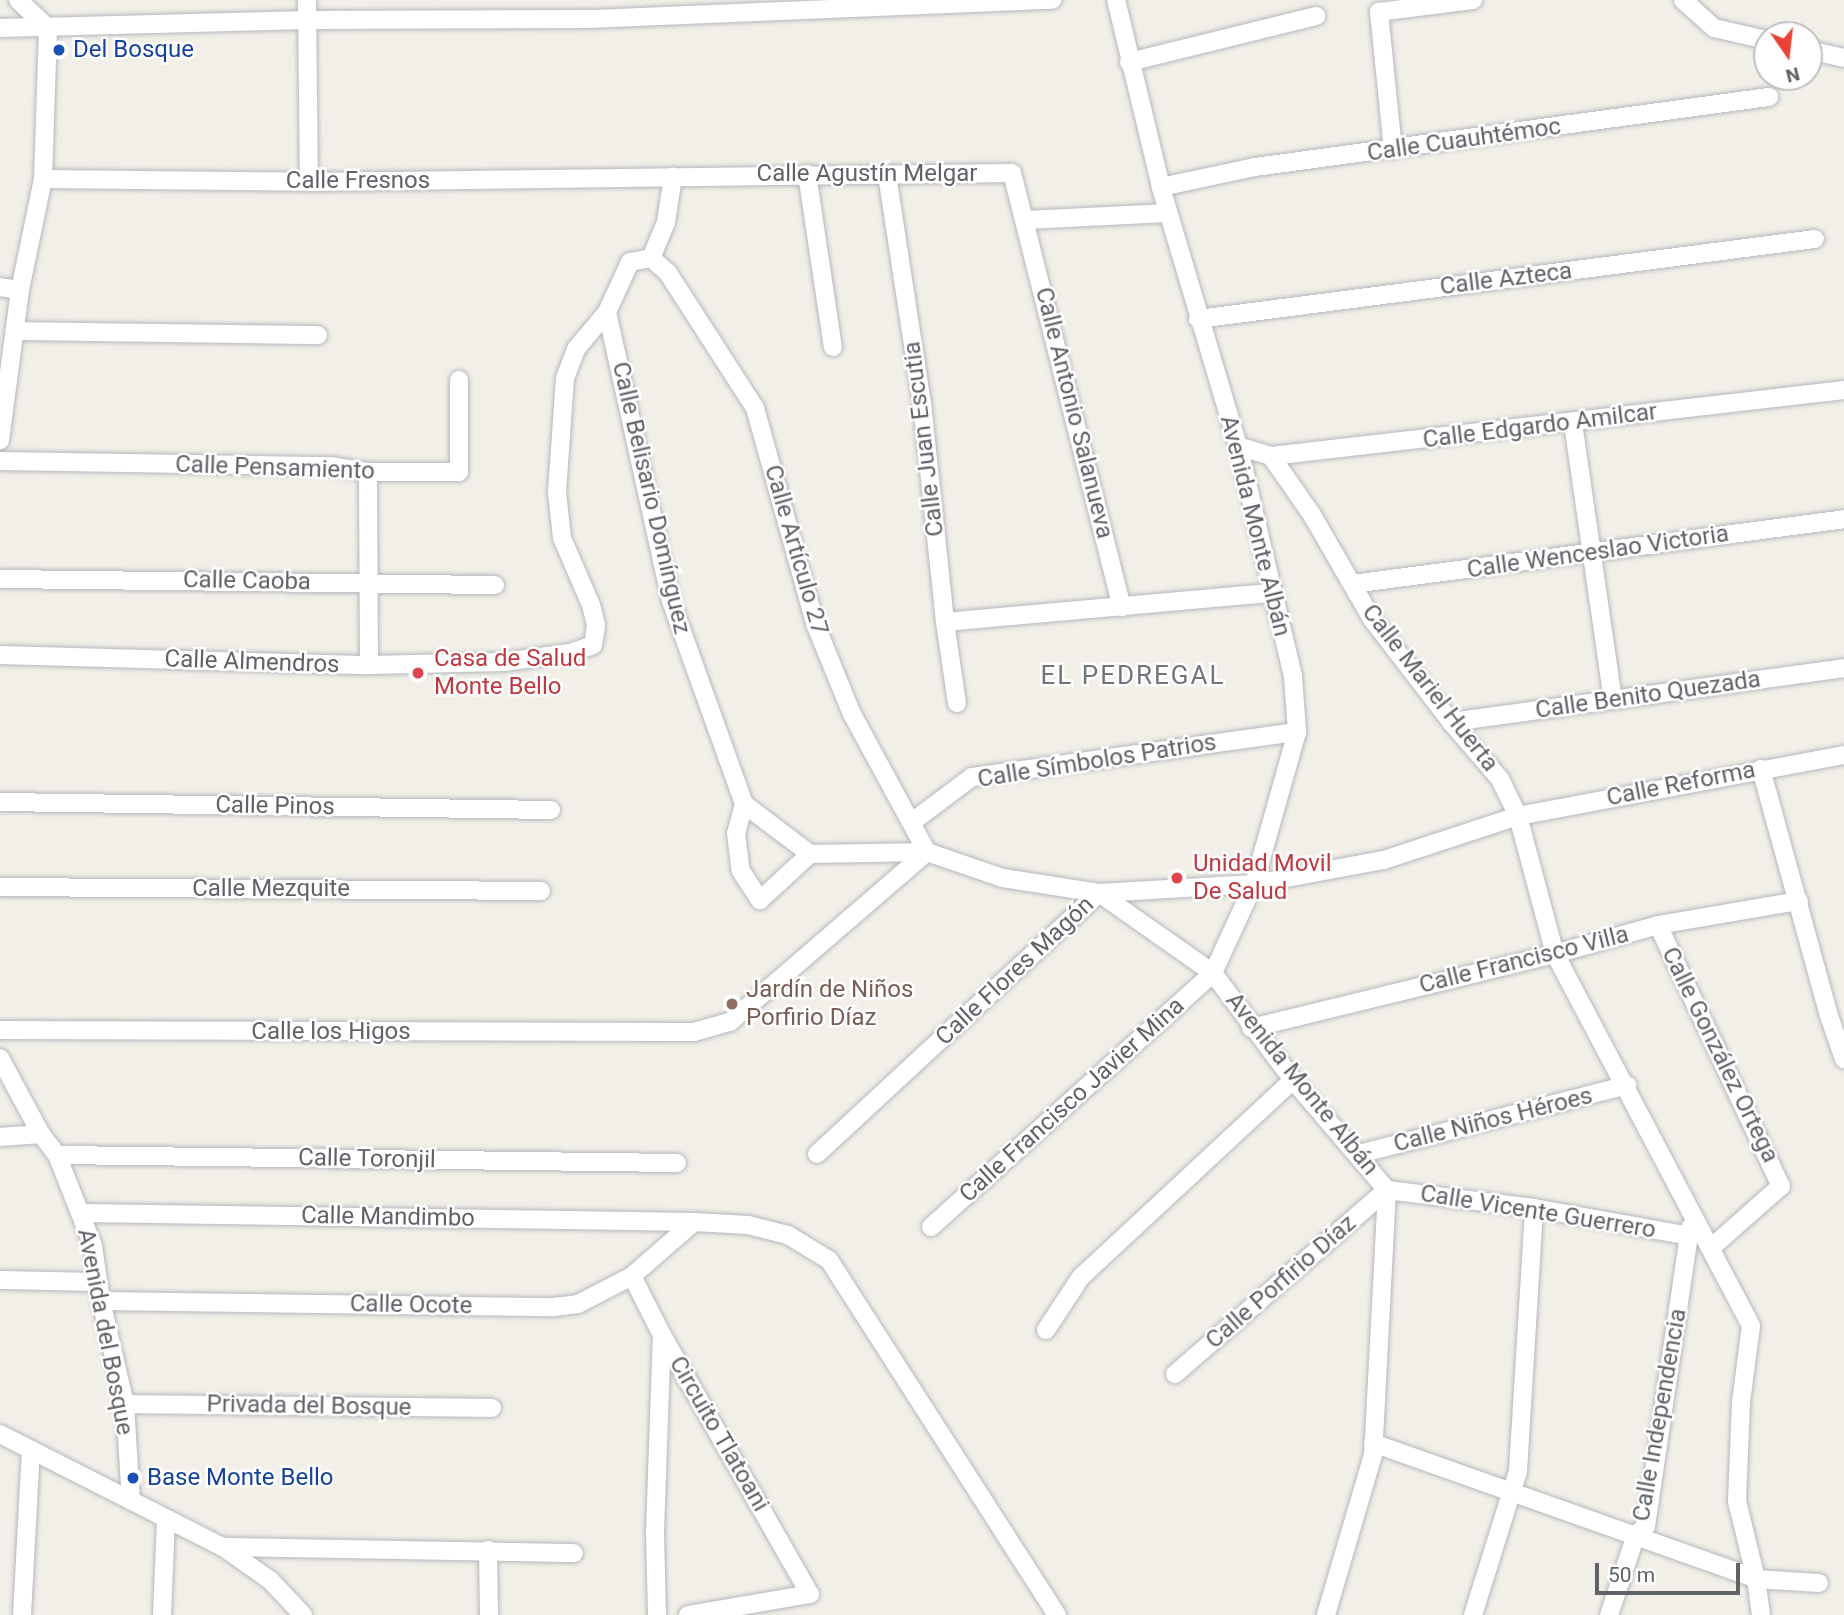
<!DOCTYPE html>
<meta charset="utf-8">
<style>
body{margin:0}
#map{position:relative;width:1844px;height:1615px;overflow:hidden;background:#f1efe8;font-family:Roboto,sans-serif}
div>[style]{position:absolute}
.roads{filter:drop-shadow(0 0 2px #b5b8bc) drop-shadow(0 0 2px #b5b8bc)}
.street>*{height:18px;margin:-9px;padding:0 9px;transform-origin:9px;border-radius:9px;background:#fff}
.dots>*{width:19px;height:19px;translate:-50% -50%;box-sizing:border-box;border:4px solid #fff;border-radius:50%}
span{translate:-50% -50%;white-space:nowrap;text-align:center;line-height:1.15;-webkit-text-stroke:5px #fff;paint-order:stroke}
.transit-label{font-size:24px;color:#164399}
.left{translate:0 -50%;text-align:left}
.street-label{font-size:24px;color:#5f6368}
.health-label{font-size:24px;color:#be3a42}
.education-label{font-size:24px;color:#785e54}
.neighbourhood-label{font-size:26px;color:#70757a;letter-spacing:2px}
.north{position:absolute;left:1753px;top:21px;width:70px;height:70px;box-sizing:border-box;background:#fff;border:2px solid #bfc1c3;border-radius:50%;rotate:166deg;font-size:19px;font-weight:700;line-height:28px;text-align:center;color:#5f6368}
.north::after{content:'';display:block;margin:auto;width:24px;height:32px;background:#ea4335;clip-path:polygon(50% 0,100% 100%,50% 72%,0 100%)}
.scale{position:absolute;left:1595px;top:1563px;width:145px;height:32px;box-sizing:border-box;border:4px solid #5f6368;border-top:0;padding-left:9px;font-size:21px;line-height:24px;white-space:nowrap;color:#5f6368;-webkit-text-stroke:5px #fff;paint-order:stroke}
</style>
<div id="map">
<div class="roads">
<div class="street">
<i style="left:18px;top:0;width:41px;rotate:43deg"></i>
<i style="left:307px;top:0;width:182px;rotate:89.4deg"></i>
<i style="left:1683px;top:0;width:42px;rotate:42.1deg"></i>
<i style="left:1714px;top:28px;width:54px;rotate:12.8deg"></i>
<i style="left:0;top:28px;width:307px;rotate:-1.5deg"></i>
<i style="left:307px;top:20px;width:284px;rotate:-0.2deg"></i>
<i style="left:591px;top:19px;width:462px;rotate:-2.4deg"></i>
<i style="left:1809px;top:50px;width:36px;rotate:13deg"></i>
<i style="left:1129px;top:62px;width:193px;rotate:-13.8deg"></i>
<i style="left:1393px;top:150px;width:139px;rotate:-95.8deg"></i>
<i style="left:1379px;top:12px;width:95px;rotate:-7.3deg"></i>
<i style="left:807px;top:174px;width:175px;rotate:81.5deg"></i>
<i style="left:887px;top:175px;width:231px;rotate:81.3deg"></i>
<i style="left:922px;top:403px;width:220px;rotate:84deg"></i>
<i style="left:945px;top:622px;width:82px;rotate:81.6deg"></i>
<i style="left:43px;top:179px;width:266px;rotate:0.6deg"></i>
<i style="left:309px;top:182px;width:703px;rotate:-0.73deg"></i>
<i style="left:1012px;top:173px;width:448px;rotate:75.8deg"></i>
<i style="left:1161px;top:187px;width:96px;rotate:-12deg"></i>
<i style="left:1255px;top:167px;width:519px;rotate:-7.76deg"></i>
<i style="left:1026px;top:220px;width:142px;rotate:-2.8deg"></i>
<i style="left:651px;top:258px;width:21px;rotate:169deg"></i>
<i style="left:630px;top:262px;width:55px;rotate:114.7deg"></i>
<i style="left:607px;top:312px;width:296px;rotate:77.5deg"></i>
<i style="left:671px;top:601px;width:216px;rotate:70.2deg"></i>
<i style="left:744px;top:804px;width:83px;rotate:37.1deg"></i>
<i style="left:810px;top:854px;width:117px;rotate:-1deg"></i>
<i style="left:927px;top:852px;width:80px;rotate:18.9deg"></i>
<i style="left:1003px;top:878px;width:97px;rotate:8.9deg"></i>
<i style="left:1099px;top:893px;width:139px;rotate:35.1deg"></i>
<i style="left:1213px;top:973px;width:134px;rotate:53.2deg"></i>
<i style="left:1293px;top:1080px;width:145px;rotate:49.5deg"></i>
<i style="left:1387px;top:1190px;width:265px;rotate:93deg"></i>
<i style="left:1373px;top:1455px;width:167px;rotate:106.4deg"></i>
<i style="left:651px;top:258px;width:23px;rotate:41deg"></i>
<i style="left:668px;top:273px;width:161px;rotate:57.2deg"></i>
<i style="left:755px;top:408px;width:226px;rotate:74.4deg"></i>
<i style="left:816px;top:626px;width:95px;rotate:67.8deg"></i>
<i style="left:852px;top:714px;width:157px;rotate:61.5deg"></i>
<i style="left:651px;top:258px;width:39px;rotate:-67deg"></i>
<i style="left:666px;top:222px;width:46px;rotate:-81.2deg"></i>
<i style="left:0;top:287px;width:20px;rotate:9deg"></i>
<i style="left:1198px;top:319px;width:622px;rotate:-7.39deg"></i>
<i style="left:15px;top:331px;width:303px;rotate:0.8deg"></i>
<i style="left:1573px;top:423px;width:279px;rotate:81.8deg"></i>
<i style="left:0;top:440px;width:151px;rotate:-82.4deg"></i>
<i style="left:20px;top:290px;width:113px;rotate:-78.3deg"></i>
<i style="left:43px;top:179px;width:151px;rotate:-88.1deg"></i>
<i style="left:1238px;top:446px;width:34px;rotate:17deg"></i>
<i style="left:1271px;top:456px;width:577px;rotate:-6.57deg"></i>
<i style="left:1271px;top:456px;width:72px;rotate:55.2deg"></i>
<i style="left:1312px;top:515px;width:120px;rotate:60deg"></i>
<i style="left:1372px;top:619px;width:130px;rotate:52.5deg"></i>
<i style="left:1451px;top:722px;width:75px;rotate:49.3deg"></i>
<i style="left:1500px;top:779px;width:41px;rotate:64.1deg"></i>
<i style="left:1518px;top:816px;width:143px;rotate:75deg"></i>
<i style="left:1555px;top:954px;width:420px;rotate:62.2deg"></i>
<i style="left:1751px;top:1326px;width:77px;rotate:97.5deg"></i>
<i style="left:1741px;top:1402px;width:99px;rotate:92.3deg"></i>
<i style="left:1737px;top:1501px;width:80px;rotate:76.3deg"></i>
<i style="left:1756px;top:1579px;width:36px;rotate:82deg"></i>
<i style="left:0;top:461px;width:330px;rotate:0.9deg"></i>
<i style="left:330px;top:466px;width:38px;rotate:9deg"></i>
<i style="left:368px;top:472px;width:91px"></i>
<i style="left:459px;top:472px;width:92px;rotate:-90deg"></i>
<i style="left:368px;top:472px;width:193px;rotate:89.7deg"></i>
<i style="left:0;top:579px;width:495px;rotate:0.7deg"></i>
<i style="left:1352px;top:584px;width:496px;rotate:-7.5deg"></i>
<i style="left:945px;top:622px;width:328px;rotate:-5.1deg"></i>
<i style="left:0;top:655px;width:369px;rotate:1.6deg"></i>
<i style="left:369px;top:665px;width:135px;rotate:-1.3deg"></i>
<i style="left:504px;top:662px;width:67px;rotate:-7.8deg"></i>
<i style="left:570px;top:653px;width:24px;rotate:-19deg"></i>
<i style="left:593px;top:645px;width:20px;rotate:-81deg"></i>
<i style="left:596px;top:625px;width:21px;rotate:-104deg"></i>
<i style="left:591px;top:605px;width:73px;rotate:-113.4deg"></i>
<i style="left:562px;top:538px;width:46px;rotate:-96.2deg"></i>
<i style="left:557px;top:492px;width:114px;rotate:-86deg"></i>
<i style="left:565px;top:378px;width:31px;rotate:-69deg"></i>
<i style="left:576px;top:349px;width:48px;rotate:-50deg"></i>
<i style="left:1451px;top:722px;width:397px;rotate:-7.8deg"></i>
<i style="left:1761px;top:769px;width:253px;rotate:74.6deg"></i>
<i style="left:1828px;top:1013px;width:49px;rotate:70.8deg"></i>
<i style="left:0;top:802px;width:551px;rotate:0.83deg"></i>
<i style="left:744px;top:804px;width:30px;rotate:105deg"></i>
<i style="left:736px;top:833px;width:38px;rotate:83deg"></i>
<i style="left:741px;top:871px;width:35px;rotate:57deg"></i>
<i style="left:760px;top:900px;width:68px;rotate:-42.6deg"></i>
<i style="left:912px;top:822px;width:75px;rotate:-36.9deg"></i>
<i style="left:972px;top:777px;width:328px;rotate:-7.9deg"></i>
<i style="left:0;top:887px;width:541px;rotate:0.42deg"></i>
<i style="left:1658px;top:925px;width:289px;rotate:64.8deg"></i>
<i style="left:1781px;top:1186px;width:94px;rotate:138.5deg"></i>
<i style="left:1251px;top:1028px;width:313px;rotate:-13.7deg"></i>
<i style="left:1555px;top:954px;width:107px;rotate:-15.7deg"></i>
<i style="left:1658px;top:925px;width:143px;rotate:-9.7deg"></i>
<i style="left:0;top:1030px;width:694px;rotate:0.17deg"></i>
<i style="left:694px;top:1032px;width:37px;rotate:-16deg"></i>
<i style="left:730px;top:1022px;width:260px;rotate:-40.8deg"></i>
<i style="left:0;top:1058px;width:86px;rotate:61.7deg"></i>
<i style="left:41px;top:1134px;width:26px;rotate:53deg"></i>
<i style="left:57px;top:1155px;width:98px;rotate:68.4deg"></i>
<i style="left:93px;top:1246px;width:56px;rotate:81.7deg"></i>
<i style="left:101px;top:1301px;width:106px;rotate:76.9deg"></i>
<i style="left:125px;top:1404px;width:97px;rotate:86.5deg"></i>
<i style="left:0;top:1137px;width:41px;rotate:-4.2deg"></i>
<i style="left:817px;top:1154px;width:384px;rotate:-42.8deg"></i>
<i style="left:1099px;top:893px;width:155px;rotate:-3.3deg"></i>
<i style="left:1254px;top:884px;width:132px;rotate:-10.5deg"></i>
<i style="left:1384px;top:860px;width:141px;rotate:-18.2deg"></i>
<i style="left:1518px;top:816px;width:332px;rotate:-10.6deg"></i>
<i style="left:1359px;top:1154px;width:277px;rotate:-14.4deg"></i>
<i style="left:57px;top:1155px;width:620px;rotate:0.74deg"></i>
<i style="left:82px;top:1213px;width:612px;rotate:0.84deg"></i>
<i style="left:694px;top:1222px;width:54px;rotate:3.2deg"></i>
<i style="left:748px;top:1225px;width:41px;rotate:14deg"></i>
<i style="left:788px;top:1235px;width:48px;rotate:31.4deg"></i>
<i style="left:829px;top:1260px;width:422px;rotate:57.3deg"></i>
<i style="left:931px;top:1227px;width:380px;rotate:-42deg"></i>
<i style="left:1213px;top:973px;width:98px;rotate:-65.3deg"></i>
<i style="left:1254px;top:884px;width:158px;rotate:-74.2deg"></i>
<i style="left:1297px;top:732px;width:56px;rotate:-94.1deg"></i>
<i style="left:1293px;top:676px;width:236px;rotate:-103.4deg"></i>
<i style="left:1238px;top:446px;width:270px;rotate:-106.6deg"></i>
<i style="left:1161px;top:187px;width:192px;rotate:-103.5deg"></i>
<i style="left:632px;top:1276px;width:66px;rotate:63deg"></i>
<i style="left:662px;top:1335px;width:298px;rotate:60.3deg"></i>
<i style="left:810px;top:1594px;width:124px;rotate:170.2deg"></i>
<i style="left:0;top:1280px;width:98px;rotate:1.2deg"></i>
<i style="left:101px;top:1301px;width:453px;rotate:0.8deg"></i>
<i style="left:554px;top:1307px;width:24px;rotate:-7deg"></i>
<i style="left:578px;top:1304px;width:61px;rotate:-27.4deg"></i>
<i style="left:632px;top:1276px;width:82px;rotate:-41.1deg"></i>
<i style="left:1046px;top:1330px;width:64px;rotate:-56.6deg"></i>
<i style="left:1081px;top:1277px;width:289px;rotate:-42.9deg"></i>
<i style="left:1175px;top:1374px;width:281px;rotate:-41deg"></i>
<i style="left:1387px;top:1190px;width:148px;rotate:7deg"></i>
<i style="left:1534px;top:1208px;width:158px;rotate:10.2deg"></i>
<i style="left:125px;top:1404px;width:367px;rotate:0.6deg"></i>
<i style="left:0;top:1434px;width:250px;rotate:26.9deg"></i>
<i style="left:223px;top:1547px;width:57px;rotate:35.1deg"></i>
<i style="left:270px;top:1580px;width:48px;rotate:46.7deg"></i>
<i style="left:1373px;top:1443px;width:406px;rotate:19.5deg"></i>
<i style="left:1756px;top:1579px;width:63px;rotate:3.6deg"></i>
<i style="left:223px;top:1547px;width:351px;rotate:1deg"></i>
<i style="left:488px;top:1550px;width:65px;rotate:89.1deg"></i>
<i style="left:22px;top:1615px;width:164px;rotate:-86.9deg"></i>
<i style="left:162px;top:1615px;width:94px;rotate:-87.6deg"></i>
<i style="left:657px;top:1615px;width:83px;rotate:-91.4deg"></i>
<i style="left:655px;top:1532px;width:197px;rotate:-88deg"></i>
<i style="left:1473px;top:1615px;width:151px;rotate:-72.6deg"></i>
<i style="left:1518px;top:1471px;width:263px;rotate:-86.5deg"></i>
<i style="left:1609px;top:1615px;width:84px;rotate:-71.4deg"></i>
<i style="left:1636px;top:1535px;width:13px;rotate:-42deg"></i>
<i style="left:1646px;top:1526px;width:302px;rotate:-81.6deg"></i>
</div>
</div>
<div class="dots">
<i style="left:59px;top:50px;background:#1a4fb4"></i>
<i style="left:418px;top:673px;background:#e0444e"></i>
<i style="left:1177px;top:878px;background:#e0444e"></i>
<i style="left:732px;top:1004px;background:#8d6e63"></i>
<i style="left:133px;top:1478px;background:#1a4fb4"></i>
</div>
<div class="transit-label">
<span class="left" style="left:73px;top:50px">Del Bosque</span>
<span class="left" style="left:147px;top:1478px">Base Monte Bello</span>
</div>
<div class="street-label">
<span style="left:1464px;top:140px;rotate:-8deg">Calle Cuauhtémoc</span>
<span style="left:867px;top:174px">Calle Agustín Melgar</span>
<span style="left:358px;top:181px">Calle Fresnos</span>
<span style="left:1506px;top:279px;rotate:-7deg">Calle Azteca</span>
<span style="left:1074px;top:413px;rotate:76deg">Calle Antonio Salanueva</span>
<span style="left:1540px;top:426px;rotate:-7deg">Calle Edgardo Amilcar</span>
<span style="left:924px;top:439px;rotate:-97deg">Calle Juan Escutia</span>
<span style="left:275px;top:468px;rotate:2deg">Calle Pensamiento</span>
<span style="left:651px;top:498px;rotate:77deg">Calle Belisario Domínguez</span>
<span style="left:1255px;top:526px;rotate:76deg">Avenida Monte Albán</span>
<span style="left:796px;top:550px;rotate:74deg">Calle Artículo 27</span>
<span style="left:1598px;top:552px;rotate:-8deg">Calle Wenceslao Victoria</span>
<span style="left:247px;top:581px;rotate:1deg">Calle Caoba</span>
<span style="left:252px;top:662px;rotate:2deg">Calle Almendros</span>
<span style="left:1430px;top:688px;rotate:52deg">Calle Mariel Huerta</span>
<span style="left:1648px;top:695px;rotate:-8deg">Calle Benito Quezada</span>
<span style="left:1097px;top:761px;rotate:-9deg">Calle Símbolos Patrios</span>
<span style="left:1681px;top:784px;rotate:-11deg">Calle Reforma</span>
<span style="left:275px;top:806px;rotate:1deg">Calle Pinos</span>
<span style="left:271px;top:889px">Calle Mezquite</span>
<span style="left:1524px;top:960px;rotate:-14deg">Calle Francisco Villa</span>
<span style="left:1015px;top:971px;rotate:-43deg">Calle Flores Magón</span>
<span style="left:331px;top:1032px">Calle los Higos</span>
<span style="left:1720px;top:1055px;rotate:64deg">Calle González Ortega</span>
<span style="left:1302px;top:1084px;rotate:51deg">Avenida Monte Albán</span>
<span style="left:1072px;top:1100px;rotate:-42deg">Calle Francisco Javier Mina</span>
<span style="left:1493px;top:1120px;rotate:-14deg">Calle Niños Héroes</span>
<span style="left:367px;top:1159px;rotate:1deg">Calle Toronjil</span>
<span style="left:1538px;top:1212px;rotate:9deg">Calle Vicente Guerrero</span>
<span style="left:388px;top:1217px;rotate:1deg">Calle Mandimbo</span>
<span style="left:1281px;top:1282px;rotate:-41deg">Calle Porfirio Díaz</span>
<span style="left:411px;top:1305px;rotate:1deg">Calle Ocote</span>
<span style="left:105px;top:1332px;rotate:79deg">Avenida del Bosque</span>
<span style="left:309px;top:1406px;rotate:1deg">Privada del Bosque</span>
<span style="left:1660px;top:1415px;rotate:-80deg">Calle Independencia</span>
<span style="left:719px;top:1434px;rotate:60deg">Circuito Tlatoani</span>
</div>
<div class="health-label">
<span class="left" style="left:434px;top:673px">Casa de Salud<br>Monte Bello</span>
<span class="left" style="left:1193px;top:878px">Unidad Movil<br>De Salud</span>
</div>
<div class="education-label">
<span class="left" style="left:746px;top:1004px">Jardín de Niños<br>Porfirio Díaz</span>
</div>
<div class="neighbourhood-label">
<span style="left:1133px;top:676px">EL PEDREGAL</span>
</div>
<div class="north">N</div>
<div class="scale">50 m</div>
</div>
